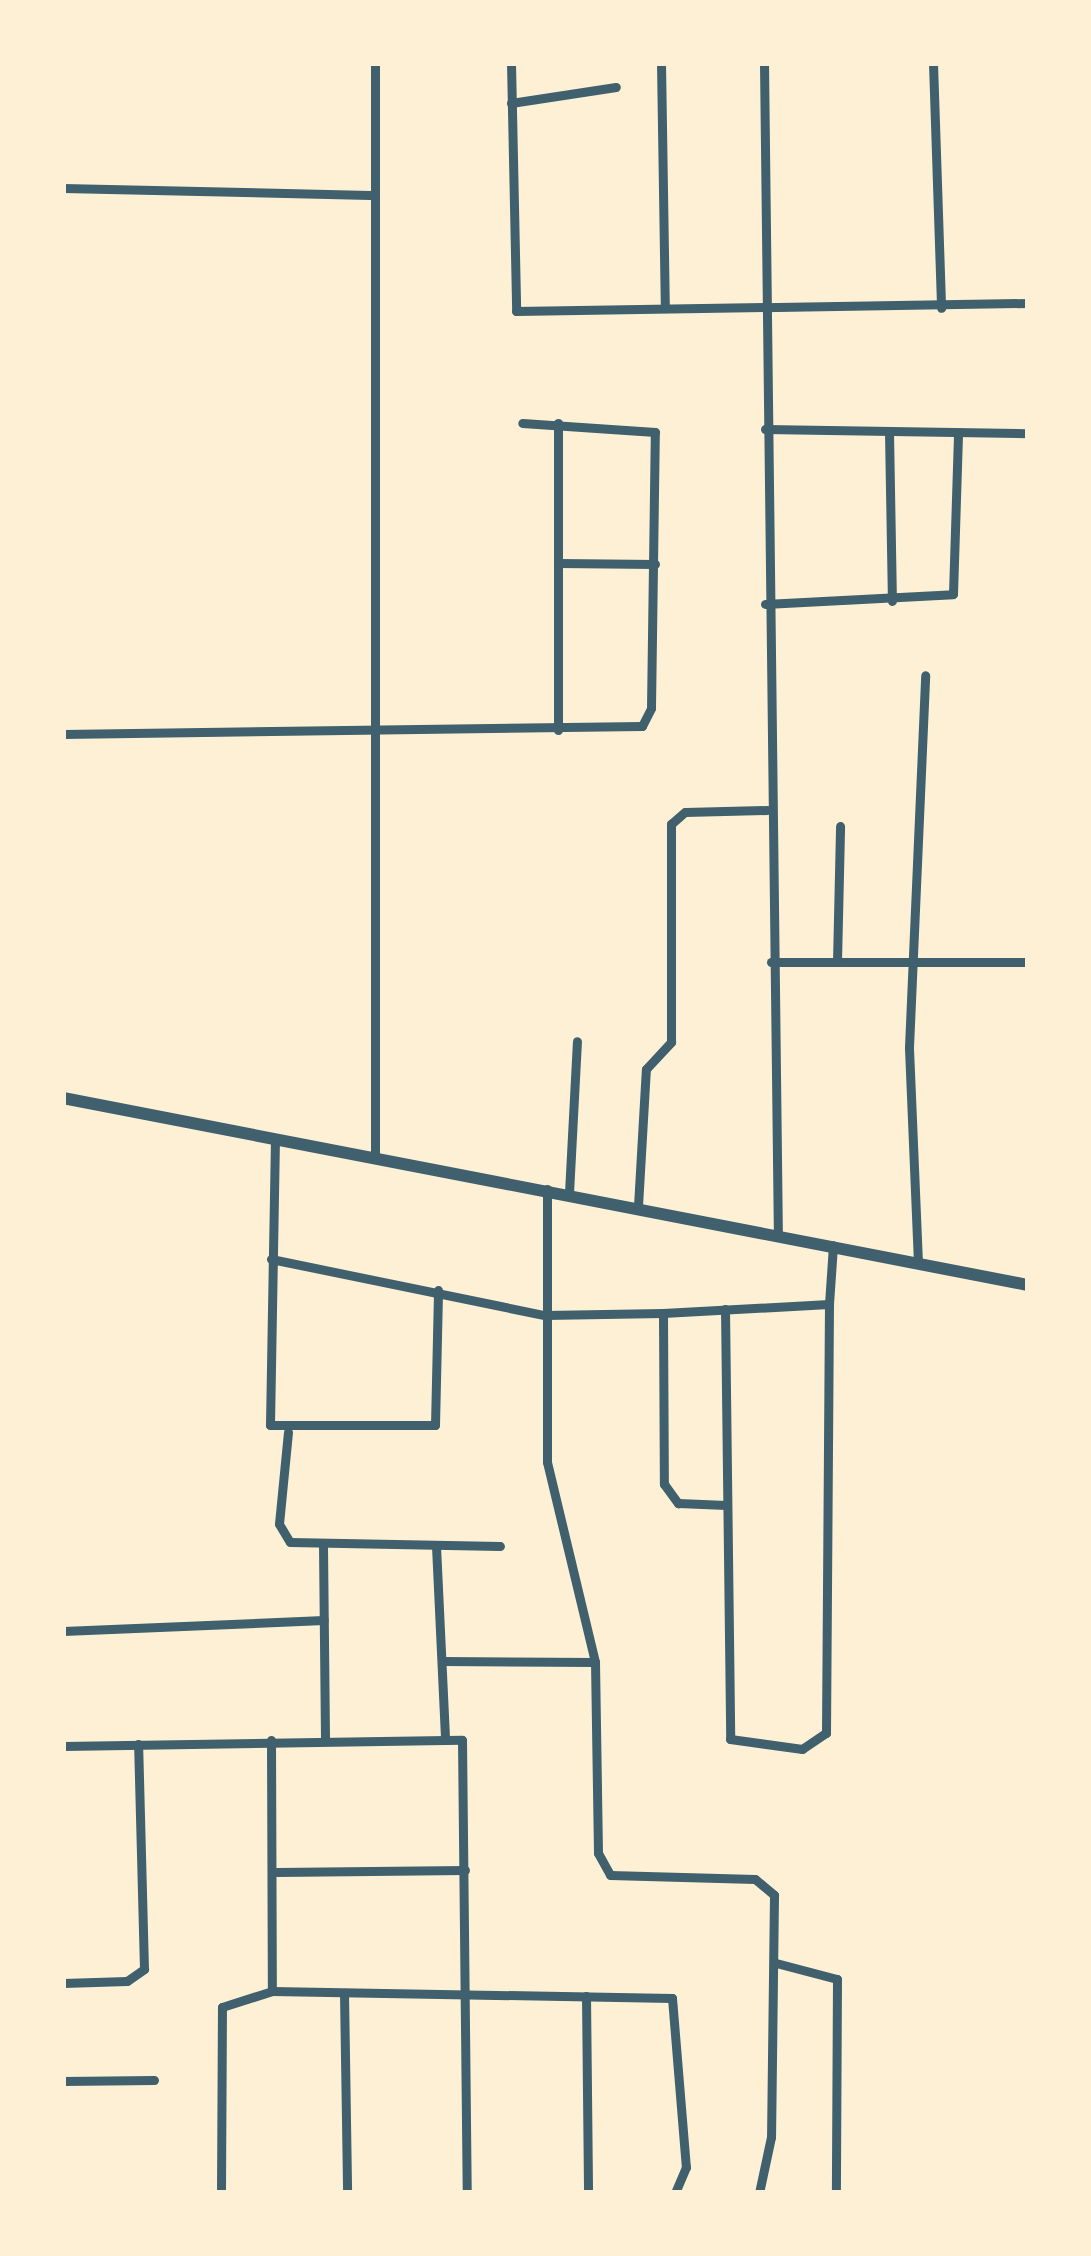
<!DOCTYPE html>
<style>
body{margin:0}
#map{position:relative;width:1091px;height:2256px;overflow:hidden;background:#fdf0d5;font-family:"Archivo Narrow",sans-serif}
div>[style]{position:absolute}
.minor>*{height:9px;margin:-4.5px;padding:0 4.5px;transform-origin:4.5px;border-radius:4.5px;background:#3f606c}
.tertiary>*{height:12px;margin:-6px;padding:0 6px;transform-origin:6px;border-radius:6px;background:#3f606c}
span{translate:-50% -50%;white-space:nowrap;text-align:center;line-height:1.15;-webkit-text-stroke:12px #fdf0d5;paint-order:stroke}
.frame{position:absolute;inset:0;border:66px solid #fdf0d5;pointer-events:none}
</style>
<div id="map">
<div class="minor">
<i style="left:511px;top:63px;width:248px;rotate:88.8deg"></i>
<i style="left:516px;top:311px;width:512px;rotate:-0.9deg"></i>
<i style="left:661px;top:63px;width:245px;rotate:89.1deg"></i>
<i style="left:764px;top:63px;width:1171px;rotate:89.32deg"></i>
<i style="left:933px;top:63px;width:245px;rotate:88.1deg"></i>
<i style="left:511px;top:103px;width:106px;rotate:-8.7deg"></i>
<i style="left:63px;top:188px;width:307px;rotate:1.3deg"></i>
<i style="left:558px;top:423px;width:307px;rotate:90deg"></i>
<i style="left:765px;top:429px;width:263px;rotate:0.9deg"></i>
<i style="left:889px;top:432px;width:169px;rotate:89deg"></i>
<i style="left:559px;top:563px;width:96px;rotate:0.6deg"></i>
<i style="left:765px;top:604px;width:188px;rotate:-3deg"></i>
<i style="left:953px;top:594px;width:161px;rotate:-88.2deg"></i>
<i style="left:63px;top:734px;width:579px;rotate:-0.79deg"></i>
<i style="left:642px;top:726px;width:20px;rotate:-63deg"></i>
<i style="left:651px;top:708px;width:276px;rotate:-89.2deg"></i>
<i style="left:655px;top:432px;width:133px;rotate:-176.1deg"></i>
<i style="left:771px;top:962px;width:254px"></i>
<i style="left:837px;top:962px;width:136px;rotate:-88.7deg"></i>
<i style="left:275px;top:1138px;width:287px;rotate:91deg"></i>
<i style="left:270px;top:1425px;width:165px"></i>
<i style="left:435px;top:1425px;width:135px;rotate:-88.7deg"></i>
<i style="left:375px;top:1157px;width:1094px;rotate:-90deg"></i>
<i style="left:547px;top:1189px;width:273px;rotate:90deg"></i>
<i style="left:547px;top:1462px;width:206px;rotate:76.5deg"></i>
<i style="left:595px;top:1662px;width:191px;rotate:89.1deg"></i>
<i style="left:598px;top:1853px;width:25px;rotate:61deg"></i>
<i style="left:610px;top:1875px;width:145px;rotate:1.6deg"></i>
<i style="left:755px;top:1879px;width:25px;rotate:40deg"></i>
<i style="left:774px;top:1895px;width:242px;rotate:90.7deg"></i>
<i style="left:771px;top:2137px;width:57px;rotate:102.1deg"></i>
<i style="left:569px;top:1193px;width:152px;rotate:-87deg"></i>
<i style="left:638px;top:1206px;width:137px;rotate:-86.7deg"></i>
<i style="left:646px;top:1069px;width:37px;rotate:-47deg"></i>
<i style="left:671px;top:1042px;width:218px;rotate:-90deg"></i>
<i style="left:671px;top:824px;width:18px;rotate:-41deg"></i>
<i style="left:685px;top:812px;width:82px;rotate:-1.4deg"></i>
<i style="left:271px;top:1259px;width:280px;rotate:11.6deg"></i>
<i style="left:545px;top:1315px;width:118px;rotate:-1deg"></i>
<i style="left:663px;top:1313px;width:166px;rotate:-3.1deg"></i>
<i style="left:829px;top:1304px;width:59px;rotate:-86.1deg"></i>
<i style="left:918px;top:1263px;width:216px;rotate:-92.4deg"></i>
<i style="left:909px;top:1047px;width:372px;rotate:-87.5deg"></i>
<i style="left:725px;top:1309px;width:430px;rotate:89.3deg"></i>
<i style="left:730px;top:1739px;width:73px;rotate:7.9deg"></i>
<i style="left:802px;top:1749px;width:29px;rotate:-34deg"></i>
<i style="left:826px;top:1733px;width:429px;rotate:-89.6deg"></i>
<i style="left:663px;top:1313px;width:171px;rotate:89.7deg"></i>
<i style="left:664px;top:1484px;width:24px;rotate:54deg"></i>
<i style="left:678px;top:1503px;width:48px;rotate:2.4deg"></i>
<i style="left:288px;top:1432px;width:92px;rotate:95.6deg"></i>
<i style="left:279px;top:1524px;width:21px;rotate:59deg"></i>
<i style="left:290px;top:1542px;width:210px;rotate:1.1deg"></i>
<i style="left:323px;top:1546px;width:192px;rotate:89.4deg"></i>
<i style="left:436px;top:1546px;width:189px;rotate:87.3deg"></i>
<i style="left:63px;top:1631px;width:261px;rotate:-2.4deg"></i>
<i style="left:442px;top:1661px;width:153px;rotate:0.4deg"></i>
<i style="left:271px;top:1740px;width:251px;rotate:89.8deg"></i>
<i style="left:63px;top:1746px;width:399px;rotate:-0.9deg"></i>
<i style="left:462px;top:1740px;width:453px;rotate:89.4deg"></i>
<i style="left:277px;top:1872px;width:188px;rotate:-0.6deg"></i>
<i style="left:776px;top:1963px;width:63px;rotate:14.7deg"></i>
<i style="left:837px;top:1979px;width:214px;rotate:90.3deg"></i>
<i style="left:63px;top:1983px;width:64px;rotate:-1.8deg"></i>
<i style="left:127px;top:1981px;width:21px;rotate:-35deg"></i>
<i style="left:144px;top:1969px;width:225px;rotate:-91.5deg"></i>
<i style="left:344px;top:1993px;width:200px;rotate:89.1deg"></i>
<i style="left:586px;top:1996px;width:197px;rotate:89.4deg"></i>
<i style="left:63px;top:2081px;width:91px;rotate:-0.6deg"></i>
<i style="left:221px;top:2193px;width:186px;rotate:-89.7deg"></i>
<i style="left:222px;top:2007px;width:52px;rotate:-17.7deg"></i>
<i style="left:272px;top:1991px;width:400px;rotate:1deg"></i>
<i style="left:672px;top:1998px;width:170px;rotate:85.3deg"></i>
<i style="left:686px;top:2167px;width:28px;rotate:113deg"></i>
</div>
<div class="tertiary">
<i style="left:63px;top:1098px;width:983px;rotate:10.97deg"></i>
</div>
<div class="frame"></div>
</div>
